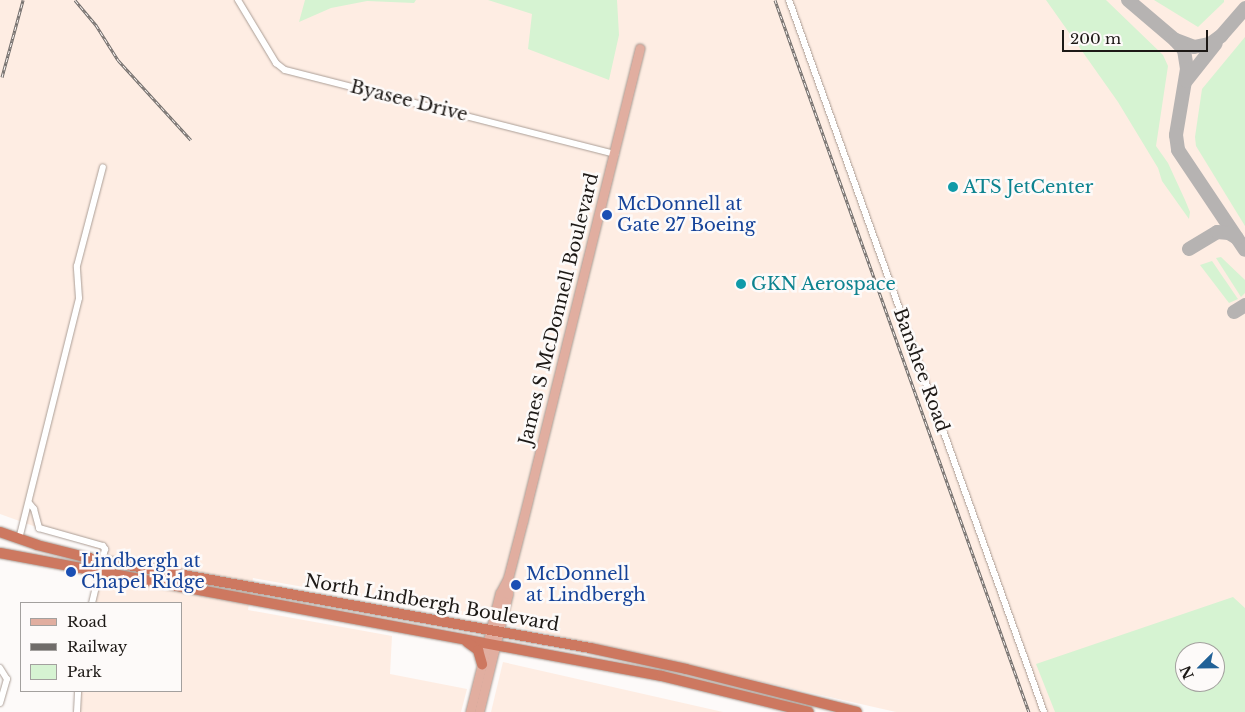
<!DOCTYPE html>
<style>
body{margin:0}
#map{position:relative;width:1245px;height:712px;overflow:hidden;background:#fdfaf9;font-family:"Libre Baskerville",serif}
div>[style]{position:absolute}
.built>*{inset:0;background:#feede3}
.green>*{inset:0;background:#d6f3d2}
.taxiway>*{height:14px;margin:-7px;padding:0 7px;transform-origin:7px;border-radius:7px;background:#b6b3b2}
.roads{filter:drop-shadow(0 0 1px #ab9e96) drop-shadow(0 0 1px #ab9e96)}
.minor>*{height:6px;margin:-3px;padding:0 3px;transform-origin:3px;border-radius:3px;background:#fff}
.major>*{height:9px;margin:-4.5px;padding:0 4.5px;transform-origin:4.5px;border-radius:4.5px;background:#e1aea0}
.highway>*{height:10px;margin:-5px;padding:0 5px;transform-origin:5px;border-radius:5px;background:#cd7860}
.rail>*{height:3px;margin-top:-1.5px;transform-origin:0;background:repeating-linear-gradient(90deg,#fdfaf9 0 4px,#706c6a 0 8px);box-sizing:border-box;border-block:1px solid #706c6a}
.dots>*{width:14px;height:14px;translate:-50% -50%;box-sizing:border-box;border:2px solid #fdfaf9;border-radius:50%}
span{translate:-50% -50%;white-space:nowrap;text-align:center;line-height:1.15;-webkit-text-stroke:5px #fdfaf9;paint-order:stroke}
.street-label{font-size:18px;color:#1d1916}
.culture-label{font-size:18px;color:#0d838f}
.left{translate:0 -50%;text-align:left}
.transit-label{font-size:18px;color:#164399}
.legend{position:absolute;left:20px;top:602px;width:162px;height:90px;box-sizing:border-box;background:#fdfaf9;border:1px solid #a3a09e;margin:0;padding:6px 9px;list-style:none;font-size:15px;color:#1d1916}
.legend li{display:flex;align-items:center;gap:10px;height:25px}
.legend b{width:25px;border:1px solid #a3a09e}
.north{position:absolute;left:1175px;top:642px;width:50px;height:50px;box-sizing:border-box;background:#fdfaf9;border:1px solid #a3a09e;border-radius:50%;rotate:247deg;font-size:14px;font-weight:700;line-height:20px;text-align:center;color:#1d1916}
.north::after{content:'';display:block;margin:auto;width:18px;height:22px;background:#216197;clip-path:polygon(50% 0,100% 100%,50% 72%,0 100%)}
.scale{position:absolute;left:1062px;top:30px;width:146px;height:22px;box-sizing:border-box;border:2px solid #1d1916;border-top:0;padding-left:6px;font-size:15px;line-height:18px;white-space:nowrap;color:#1d1916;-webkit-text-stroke:4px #fdfaf9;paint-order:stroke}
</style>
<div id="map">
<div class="built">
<i style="clip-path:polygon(evenodd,0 0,1245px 0,1245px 712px,896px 712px,474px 617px,253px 578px,248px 610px,392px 636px,390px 674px,467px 689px,461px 712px,77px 712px,78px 691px,181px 691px,181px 603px,90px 603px,100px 550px,0 514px,0 0,1185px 652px,1215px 652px,1215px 682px,1185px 682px,1185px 652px)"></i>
<i style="clip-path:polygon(503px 662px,723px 712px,491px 712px)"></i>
</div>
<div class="green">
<i style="clip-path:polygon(305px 0,416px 0,414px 3px,367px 1px,331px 8px,299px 22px)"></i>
<i style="clip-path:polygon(488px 0,617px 0,619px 35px,609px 80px,528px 49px,532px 14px)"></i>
<i style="clip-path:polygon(1046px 0,1106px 0,1163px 55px,1168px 66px,1156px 146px,1168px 163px,1185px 200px,1190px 212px,1189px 219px,1162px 181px,1158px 168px,1118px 102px)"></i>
<i style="clip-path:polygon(1154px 0,1224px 0,1224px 2px,1198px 27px)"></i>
<i style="clip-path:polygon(1245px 37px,1245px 226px,1196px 146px,1195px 137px,1202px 89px)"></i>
<i style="clip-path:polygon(1221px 257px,1245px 280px,1245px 293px,1241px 297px,1216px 258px)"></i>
<i style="clip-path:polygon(1212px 261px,1238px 299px,1229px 303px,1200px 265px)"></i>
<i style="clip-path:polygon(evenodd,1233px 597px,1245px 608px,1245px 712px,1055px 712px,1036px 664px,1233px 597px,1185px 652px,1215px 652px,1215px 682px,1185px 682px,1185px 652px)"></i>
</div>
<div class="taxiway">
<i style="left:1128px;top:0;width:62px;rotate:40.4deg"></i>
<i style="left:1175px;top:40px;width:13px;rotate:48deg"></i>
<i style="left:1184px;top:50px;width:19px;rotate:81deg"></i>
<i style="left:1187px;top:69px;width:67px;rotate:99.5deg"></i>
<i style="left:1176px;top:135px;width:15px;rotate:82deg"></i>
<i style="left:1178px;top:150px;width:120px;rotate:56.2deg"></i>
<i style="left:1176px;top:40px;width:19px;rotate:21deg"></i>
<i style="left:1194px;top:47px;width:16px;rotate:-11deg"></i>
<i style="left:1210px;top:44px;width:14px;rotate:-36deg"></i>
<i style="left:1221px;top:36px;width:37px;rotate:-49deg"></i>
<i style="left:1186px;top:81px;width:48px;rotate:-51.7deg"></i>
<i style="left:1189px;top:249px;width:33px;rotate:-31deg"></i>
<i style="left:1217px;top:232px;width:12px;rotate:5deg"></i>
<i style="left:1229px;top:233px;width:9px;rotate:32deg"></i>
<i style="left:1234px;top:312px;width:13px;rotate:-32deg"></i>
</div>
<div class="roads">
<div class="minor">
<i style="left:238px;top:0;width:74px;rotate:58.9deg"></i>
<i style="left:276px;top:63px;width:11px;rotate:38deg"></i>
<i style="left:285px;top:70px;width:341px;rotate:14.3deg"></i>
<i style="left:789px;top:0;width:756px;rotate:70.3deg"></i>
<i style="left:29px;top:503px;width:8px;rotate:50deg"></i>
<i style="left:34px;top:509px;width:20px;rotate:75deg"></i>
<i style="left:39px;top:528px;width:66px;rotate:15.7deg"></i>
<i style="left:103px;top:546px;width:4px;rotate:56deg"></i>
<i style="left:105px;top:549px;width:56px;rotate:103.5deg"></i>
<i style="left:19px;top:539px;width:248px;rotate:-76deg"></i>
<i style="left:79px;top:298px;width:32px;rotate:-94deg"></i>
<i style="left:77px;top:266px;width:102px;rotate:-75.3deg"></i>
<i style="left:0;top:668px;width:13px;rotate:58deg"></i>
<i style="left:7px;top:679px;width:25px;rotate:106deg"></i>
<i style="left:77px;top:712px;width:21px;rotate:-87deg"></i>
</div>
<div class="major">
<i style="left:470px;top:712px;width:123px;rotate:-75.9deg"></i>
<i style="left:500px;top:593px;width:17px;rotate:-62deg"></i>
<i style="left:508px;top:578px;width:60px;rotate:-75.5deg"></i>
<i style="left:523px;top:520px;width:486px;rotate:-76.1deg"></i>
<i style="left:479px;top:712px;width:122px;rotate:-76.2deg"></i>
<i style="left:508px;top:594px;width:16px;rotate:-90deg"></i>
</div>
<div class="highway">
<i style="left:0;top:532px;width:39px;rotate:19deg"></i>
<i style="left:37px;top:545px;width:54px;rotate:14deg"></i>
<i style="left:89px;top:558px;width:509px;rotate:10.18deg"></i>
<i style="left:590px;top:648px;width:98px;rotate:12.3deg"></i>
<i style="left:686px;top:669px;width:176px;rotate:14.1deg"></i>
<i style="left:0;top:553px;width:673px;rotate:10.53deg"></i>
<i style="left:662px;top:676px;width:151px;rotate:13.8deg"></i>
<i style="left:467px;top:642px;width:14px;rotate:36deg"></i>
<i style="left:478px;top:650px;width:15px;rotate:74deg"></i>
</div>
</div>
<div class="rail">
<i style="left:75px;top:0;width:33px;rotate:50deg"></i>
<i style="left:96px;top:25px;width:41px;rotate:57.8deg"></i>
<i style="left:118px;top:60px;width:108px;rotate:47.6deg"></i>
<i style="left:775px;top:0;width:756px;rotate:70.37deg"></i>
<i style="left:2px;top:77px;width:80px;rotate:-74.7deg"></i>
</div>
<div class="dots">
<i style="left:953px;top:187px;background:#0f9aa8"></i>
<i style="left:607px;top:215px;background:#1a4fb4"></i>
<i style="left:741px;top:284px;background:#0f9aa8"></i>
<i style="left:71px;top:572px;background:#1a4fb4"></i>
<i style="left:516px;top:585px;background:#1a4fb4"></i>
</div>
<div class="street-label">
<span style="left:409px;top:101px;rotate:14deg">Byasee Drive</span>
<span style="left:559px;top:309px;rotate:-76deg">James S McDonnell Boulevard</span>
<span style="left:921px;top:370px;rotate:70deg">Banshee Road</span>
<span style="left:432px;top:603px;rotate:10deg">North Lindbergh Boulevard</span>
</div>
<div class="culture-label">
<span class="left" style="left:963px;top:187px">ATS JetCenter</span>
<span class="left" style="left:751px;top:284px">GKN Aerospace</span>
</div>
<div class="transit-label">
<span class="left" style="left:617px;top:215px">McDonnell at<br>Gate 27 Boeing</span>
<span class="left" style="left:81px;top:572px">Lindbergh at<br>Chapel Ridge</span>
<span class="left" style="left:526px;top:585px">McDonnell<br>at Lindbergh</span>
</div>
<ul class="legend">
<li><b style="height:6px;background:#e1aea0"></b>Road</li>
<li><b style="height:6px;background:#706c6a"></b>Railway</li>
<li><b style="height:14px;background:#d6f3d2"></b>Park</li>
</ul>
<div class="north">N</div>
<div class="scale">200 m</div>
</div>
